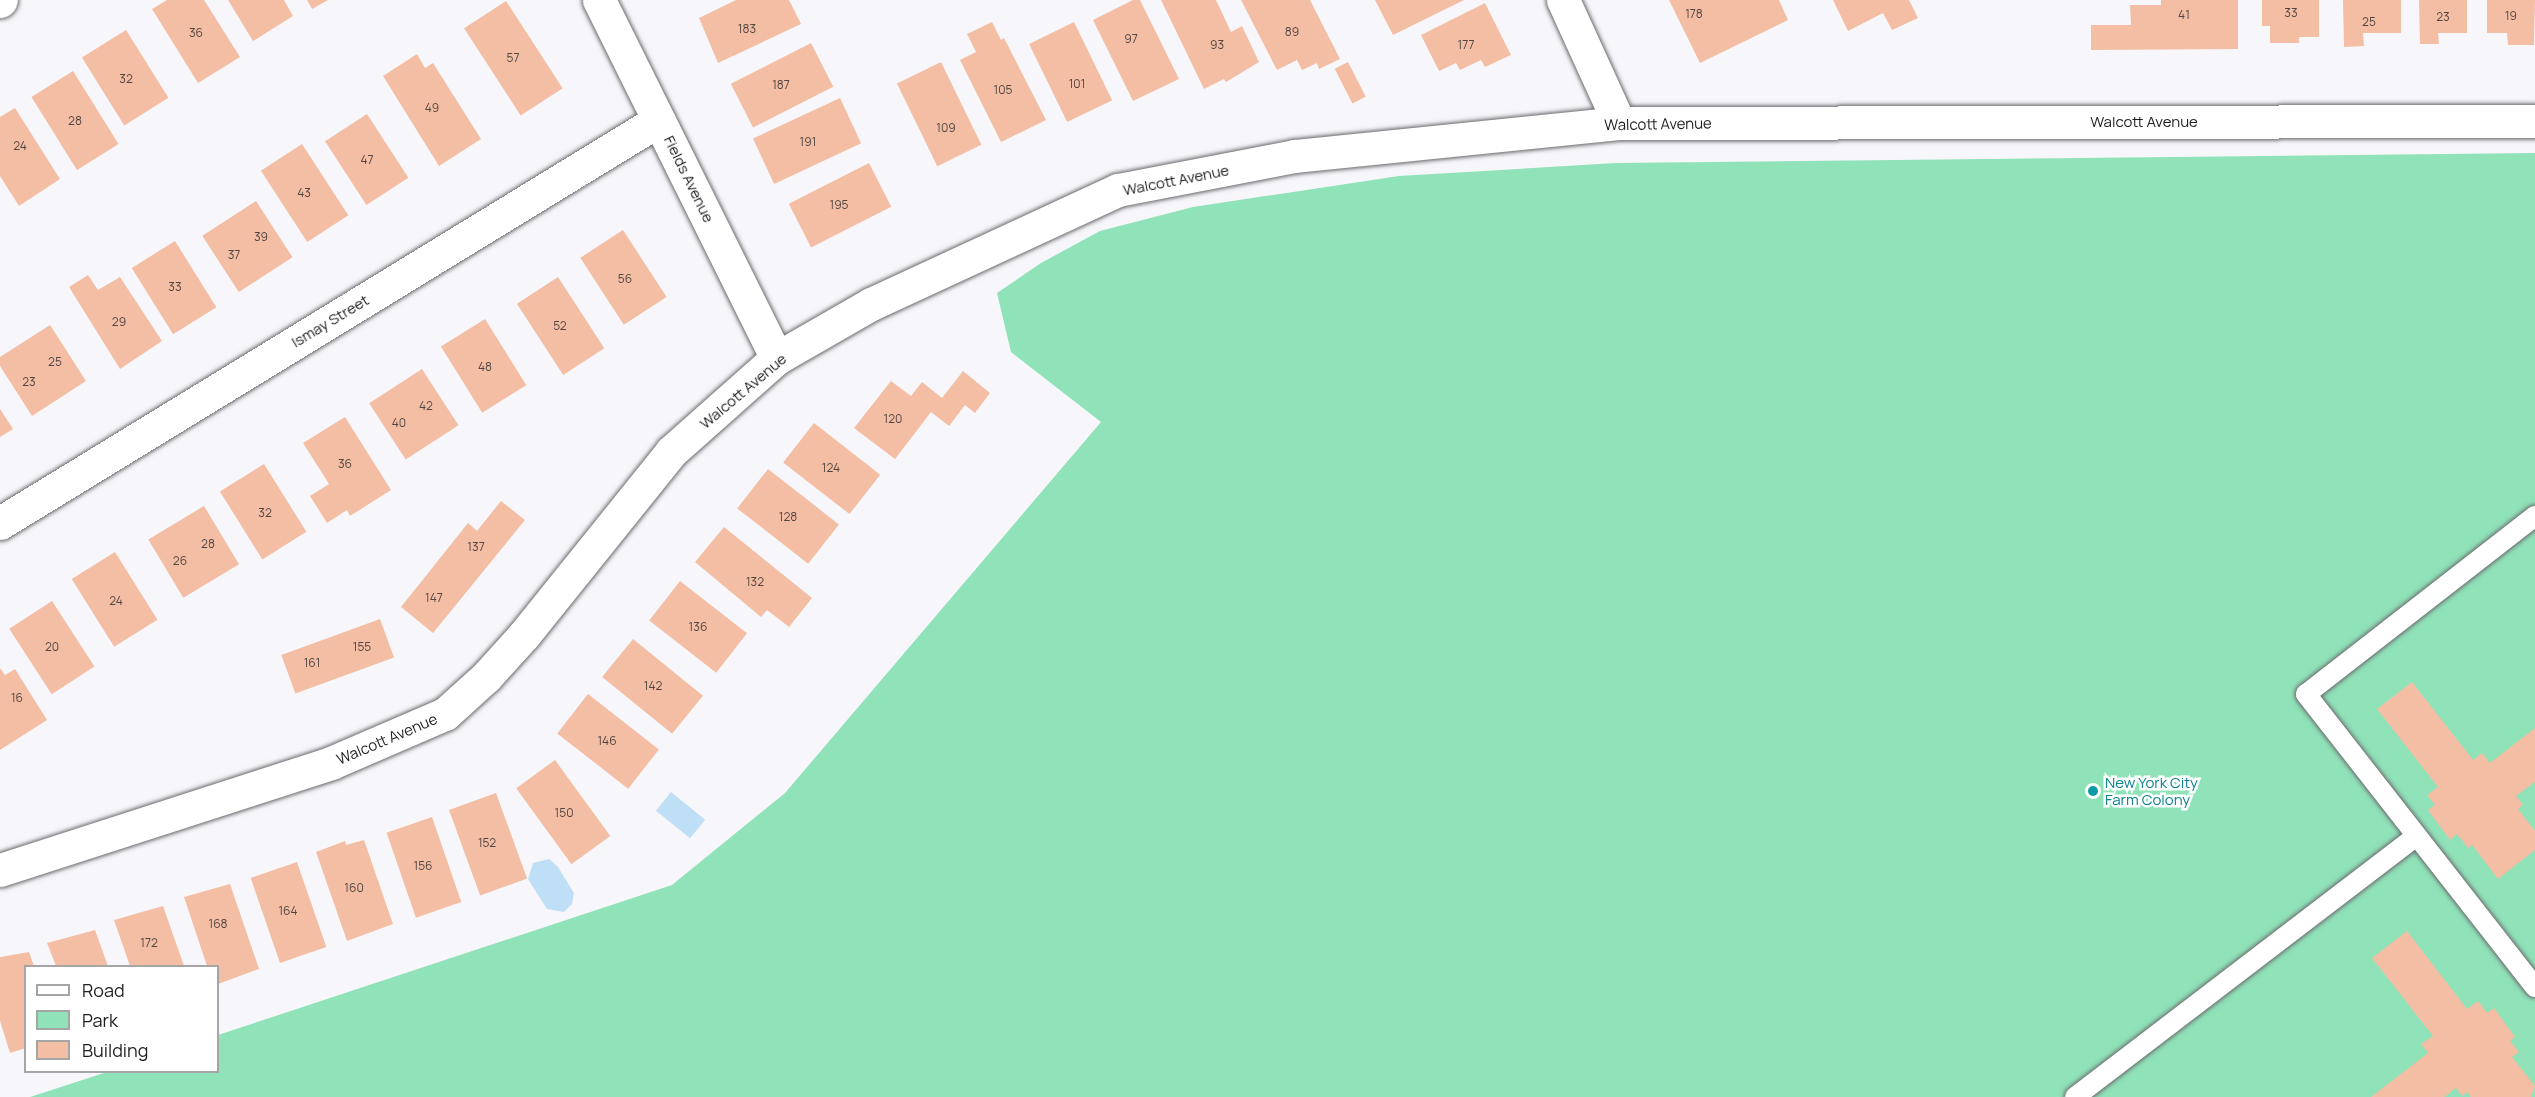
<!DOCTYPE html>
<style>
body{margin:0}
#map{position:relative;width:2535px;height:1097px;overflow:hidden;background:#f7f7fb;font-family:Manrope,sans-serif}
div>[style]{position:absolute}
.green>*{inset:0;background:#90e2b9}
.water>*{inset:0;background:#bfdff7;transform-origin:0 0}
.building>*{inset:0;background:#f3bea4;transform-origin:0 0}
.roads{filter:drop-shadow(0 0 2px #6b6b6e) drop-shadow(0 0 2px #6b6b6e)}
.service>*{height:20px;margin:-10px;padding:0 10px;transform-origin:10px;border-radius:10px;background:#fff}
.minor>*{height:33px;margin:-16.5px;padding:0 16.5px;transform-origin:16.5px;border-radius:16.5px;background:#fff}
.dots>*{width:16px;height:16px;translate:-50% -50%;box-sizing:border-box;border:3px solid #fff;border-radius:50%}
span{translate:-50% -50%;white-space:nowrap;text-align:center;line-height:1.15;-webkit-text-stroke:5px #fff;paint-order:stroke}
.number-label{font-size:12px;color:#534640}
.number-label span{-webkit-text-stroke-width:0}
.street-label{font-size:15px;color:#1e1e1f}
.culture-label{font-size:15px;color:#0d838f}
.left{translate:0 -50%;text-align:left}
.legend{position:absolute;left:24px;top:965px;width:195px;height:108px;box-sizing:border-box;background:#fff;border:2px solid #a5a5a5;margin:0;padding:8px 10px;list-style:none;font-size:18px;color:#1e1e1f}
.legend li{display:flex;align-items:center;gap:12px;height:30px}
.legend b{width:30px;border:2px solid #a5a5a5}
</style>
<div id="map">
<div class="green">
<i style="clip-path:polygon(2535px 153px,2535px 1097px,30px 1097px,107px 1072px,218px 1072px,218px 1035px,672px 885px,785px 793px,1101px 422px,1011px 352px,997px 293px,1041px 263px,1100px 231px,1193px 207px,1399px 176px,1616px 163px)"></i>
</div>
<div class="water">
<i style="left:671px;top:792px;width:44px;height:24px;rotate:39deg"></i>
<i style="clip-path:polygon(549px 859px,558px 867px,574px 893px,572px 904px,564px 912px,547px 909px,528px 879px,533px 863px)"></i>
</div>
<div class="building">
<i style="clip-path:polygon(167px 0,204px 0,240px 57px,198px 83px,152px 9px)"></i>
<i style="clip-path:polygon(228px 0,284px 0,293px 16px,253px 41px)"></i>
<i style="clip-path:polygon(307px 0,328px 0,312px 9px)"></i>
<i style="clip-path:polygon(736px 0,789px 0,801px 24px,718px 63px,699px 18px)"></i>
<i style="clip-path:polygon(1133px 0,1140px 0,1179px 79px,1133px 101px,1093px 20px)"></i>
<i style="clip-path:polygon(1161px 0,1216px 0,1231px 32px,1242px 26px,1259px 62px,1226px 82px,1224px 79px,1204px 89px)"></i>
<i style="clip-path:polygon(1241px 0,1310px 0,1340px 59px,1319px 69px,1317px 63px,1302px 70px,1297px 60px,1277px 70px)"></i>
<i style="clip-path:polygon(1375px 0,1464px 0,1393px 35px)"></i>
<i style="clip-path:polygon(1669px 0,1779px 0,1788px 20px,1700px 63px)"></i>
<i style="clip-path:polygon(1833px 0,1909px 0,1918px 18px,1892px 30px,1883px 13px,1848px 31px)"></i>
<i style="clip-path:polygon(2161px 0,2238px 0,2238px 49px,2091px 50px,2091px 25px,2131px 25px,2130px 5px,2161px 5px)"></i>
<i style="clip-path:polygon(2262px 0,2319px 0,2319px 37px,2299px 37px,2299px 43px,2270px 43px,2270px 26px,2262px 26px)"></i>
<i style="clip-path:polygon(2343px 0,2401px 0,2401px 33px,2363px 33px,2364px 46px,2344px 47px)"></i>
<i style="clip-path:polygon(2419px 0,2467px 0,2467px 33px,2438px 33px,2439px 44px,2420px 44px)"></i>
<i style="clip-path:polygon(2487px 0,2535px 0,2534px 45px,2508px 45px,2507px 33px,2487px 33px)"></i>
<i style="left:506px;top:1px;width:104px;height:50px;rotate:57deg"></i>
<i style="clip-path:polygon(1485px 3px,1511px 55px,1485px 67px,1481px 60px,1460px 70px,1456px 63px,1439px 71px,1421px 35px)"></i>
<i style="clip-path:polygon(992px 22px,1001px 40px,1004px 38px,1046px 120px,1001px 142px,960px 60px,976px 52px,967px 34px)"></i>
<i style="left:1074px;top:22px;width:87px;height:50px;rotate:64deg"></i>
<i style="left:126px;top:30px;width:80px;height:52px;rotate:58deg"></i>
<i style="left:811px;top:43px;width:49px;height:90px;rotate:63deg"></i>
<i style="clip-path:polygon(417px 54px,425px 68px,433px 63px,481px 139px,439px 166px,383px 76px)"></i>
<i style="left:941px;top:62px;width:92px;height:49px;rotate:64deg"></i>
<i style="left:1348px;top:62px;width:39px;height:15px;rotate:63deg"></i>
<i style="left:73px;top:71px;width:86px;height:49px;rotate:58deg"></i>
<i style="left:840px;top:98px;width:50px;height:96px;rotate:65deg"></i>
<i style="clip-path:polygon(15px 108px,60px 179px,19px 206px,0 176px,0 117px)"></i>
<i style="left:367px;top:114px;width:76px;height:50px;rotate:57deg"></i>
<i style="left:302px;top:144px;width:85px;height:49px;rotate:57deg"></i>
<i style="left:869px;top:163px;width:49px;height:90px;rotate:63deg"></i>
<i style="left:256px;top:201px;width:67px;height:64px;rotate:57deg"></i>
<i style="left:623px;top:230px;width:80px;height:51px;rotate:57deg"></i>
<i style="left:175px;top:241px;width:78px;height:51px;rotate:58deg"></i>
<i style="clip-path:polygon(88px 275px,98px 290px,120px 277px,162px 341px,120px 369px,69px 287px)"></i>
<i style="left:558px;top:277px;width:85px;height:49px;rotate:57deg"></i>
<i style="left:485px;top:319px;width:78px;height:52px;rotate:58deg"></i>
<i style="clip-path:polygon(50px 325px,86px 381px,32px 416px,0 366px,0 357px)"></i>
<i style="left:422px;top:369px;width:67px;height:63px;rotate:57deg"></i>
<i style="clip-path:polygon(963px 371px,990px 393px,975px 413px,965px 405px,949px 426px,931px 412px,895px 459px,854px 428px,891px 381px,911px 396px,922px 382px,942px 398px)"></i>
<i style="clip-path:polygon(0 409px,13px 429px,0 437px)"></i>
<i style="clip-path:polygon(345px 417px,391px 490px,350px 516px,347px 510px,327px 523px,310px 496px,329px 484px,303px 443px)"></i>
<i style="left:814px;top:423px;width:84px;height:50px;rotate:38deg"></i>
<i style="left:264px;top:464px;width:80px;height:52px;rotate:58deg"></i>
<i style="left:768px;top:469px;width:90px;height:50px;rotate:38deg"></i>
<i style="clip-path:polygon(501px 501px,525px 520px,433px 633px,401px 607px,468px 523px,477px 531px)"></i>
<i style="left:204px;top:506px;width:68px;height:65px;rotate:59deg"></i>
<i style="clip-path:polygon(724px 527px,812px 598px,789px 627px,767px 610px,761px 617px,695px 562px)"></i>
<i style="left:115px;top:552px;width:80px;height:51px;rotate:58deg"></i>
<i style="left:680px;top:581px;width:85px;height:50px;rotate:38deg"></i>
<i style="left:52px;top:601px;width:78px;height:51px;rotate:57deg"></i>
<i style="left:380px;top:619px;width:41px;height:105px;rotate:70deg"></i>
<i style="left:633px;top:639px;width:90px;height:49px;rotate:39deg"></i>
<i style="clip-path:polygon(0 668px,5px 675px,15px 669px,47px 720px,0 750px)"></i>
<i style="clip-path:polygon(2412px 682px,2473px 760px,2482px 753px,2490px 763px,2535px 728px,2535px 782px,2516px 796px,2523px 805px,2518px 809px,2535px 831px,2535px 850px,2498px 879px,2472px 845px,2468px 848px,2457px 834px,2450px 840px,2428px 810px,2435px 805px,2427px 795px,2438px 787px,2377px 709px)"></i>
<i style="left:588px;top:694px;width:90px;height:50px;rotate:38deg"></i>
<i style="left:555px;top:760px;width:94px;height:48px;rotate:54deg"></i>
<i style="left:496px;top:793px;width:91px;height:50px;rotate:70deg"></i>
<i style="left:432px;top:817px;width:90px;height:48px;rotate:71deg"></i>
<i style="clip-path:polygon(364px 840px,393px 924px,347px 941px,316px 852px,345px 841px,346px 845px)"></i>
<i style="left:297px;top:862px;width:90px;height:49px;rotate:71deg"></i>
<i style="clip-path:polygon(230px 884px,259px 969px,218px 984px,218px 966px,207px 966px,184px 897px)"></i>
<i style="clip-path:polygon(163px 906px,184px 966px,130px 966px,114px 920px)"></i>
<i style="clip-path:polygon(95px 930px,108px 966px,56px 966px,47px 943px)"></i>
<i style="clip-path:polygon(2407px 931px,2467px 1009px,2478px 1001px,2487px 1013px,2494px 1008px,2515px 1037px,2510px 1041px,2519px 1052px,2512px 1057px,2535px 1086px,2531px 1097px,2471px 1097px,2467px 1092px,2462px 1096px,2456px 1088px,2444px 1097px,2371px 1097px,2428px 1053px,2421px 1044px,2433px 1036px,2372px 958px)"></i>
<i style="clip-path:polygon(29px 952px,34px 966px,26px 966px,26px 1048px,10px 1053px,0 1021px,0 957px)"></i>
</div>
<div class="roads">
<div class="service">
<i style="left:2535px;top:516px;width:290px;rotate:142.1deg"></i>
<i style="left:2306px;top:694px;width:372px;rotate:52deg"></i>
<i style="left:2075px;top:1097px;width:428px;rotate:-37.4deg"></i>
</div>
<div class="minor">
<i style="left:599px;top:0;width:400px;rotate:63.6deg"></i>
<i style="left:1563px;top:0;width:135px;rotate:65.5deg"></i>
<i style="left:0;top:1px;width:1px;rotate:-45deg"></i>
<i style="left:0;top:523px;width:772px;rotate:-31.45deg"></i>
<i style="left:0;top:870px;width:348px;rotate:-17.9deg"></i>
<i style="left:331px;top:763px;width:124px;rotate:-23.3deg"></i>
<i style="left:445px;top:714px;width:55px;rotate:-42.1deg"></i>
<i style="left:486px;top:677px;width:57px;rotate:-47.9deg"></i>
<i style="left:524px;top:635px;width:235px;rotate:-51.2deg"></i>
<i style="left:671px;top:452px;width:142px;rotate:-41.6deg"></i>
<i style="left:777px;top:358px;width:108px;rotate:-29.9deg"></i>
<i style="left:871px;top:304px;width:272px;rotate:-24.8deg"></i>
<i style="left:1118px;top:190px;width:180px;rotate:-10.9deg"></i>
<i style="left:1295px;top:156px;width:326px;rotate:-5.8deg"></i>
<i style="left:1619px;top:123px;width:916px;rotate:-0.13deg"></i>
</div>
</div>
<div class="dots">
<i style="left:2093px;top:791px;background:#0f9aa8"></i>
</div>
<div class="number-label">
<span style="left:2291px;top:13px">33</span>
<span style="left:1694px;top:14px">178</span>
<span style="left:2184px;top:15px">41</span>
<span style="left:2511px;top:16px">19</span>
<span style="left:2443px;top:17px">23</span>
<span style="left:2369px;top:22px">25</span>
<span style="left:747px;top:29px">183</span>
<span style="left:1292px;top:32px">89</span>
<span style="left:196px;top:33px">36</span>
<span style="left:1131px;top:39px">97</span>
<span style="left:1217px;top:45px">93</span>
<span style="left:1466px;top:45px">177</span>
<span style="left:513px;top:58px">57</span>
<span style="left:126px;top:79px">32</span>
<span style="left:1077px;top:84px">101</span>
<span style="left:781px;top:85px">187</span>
<span style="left:1003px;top:90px">105</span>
<span style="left:432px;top:108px">49</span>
<span style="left:75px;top:121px">28</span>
<span style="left:946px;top:128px">109</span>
<span style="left:808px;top:142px">191</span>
<span style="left:20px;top:146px">24</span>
<span style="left:367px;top:160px">47</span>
<span style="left:304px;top:193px">43</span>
<span style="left:839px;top:205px">195</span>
<span style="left:261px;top:237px">39</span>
<span style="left:234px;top:255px">37</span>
<span style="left:625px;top:279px">56</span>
<span style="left:175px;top:287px">33</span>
<span style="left:119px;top:322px">29</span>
<span style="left:560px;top:326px">52</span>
<span style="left:55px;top:362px">25</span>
<span style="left:485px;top:367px">48</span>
<span style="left:29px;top:382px">23</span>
<span style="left:426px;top:406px">42</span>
<span style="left:893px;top:419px">120</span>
<span style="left:399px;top:423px">40</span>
<span style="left:345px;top:464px">36</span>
<span style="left:831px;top:468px">124</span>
<span style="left:265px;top:513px">32</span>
<span style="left:788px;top:517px">128</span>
<span style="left:208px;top:544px">28</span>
<span style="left:476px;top:547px">137</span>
<span style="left:180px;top:561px">26</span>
<span style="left:755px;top:582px">132</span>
<span style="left:434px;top:598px">147</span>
<span style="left:116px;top:601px">24</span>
<span style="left:698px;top:627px">136</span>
<span style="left:52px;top:647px">20</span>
<span style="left:362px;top:647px">155</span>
<span style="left:312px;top:663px">161</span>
<span style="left:653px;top:686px">142</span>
<span style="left:17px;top:698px">16</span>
<span style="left:607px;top:741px">146</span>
<span style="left:564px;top:813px">150</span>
<span style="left:487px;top:843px">152</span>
<span style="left:423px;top:866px">156</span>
<span style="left:354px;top:888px">160</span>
<span style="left:288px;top:911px">164</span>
<span style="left:218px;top:924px">168</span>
<span style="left:149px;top:943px">172</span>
</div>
<div class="street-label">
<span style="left:2144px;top:122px">Walcott Avenue</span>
<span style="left:1658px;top:124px;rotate:-1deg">Walcott Avenue</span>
<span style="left:689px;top:179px;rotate:64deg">Fields Avenue</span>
<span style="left:1176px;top:180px;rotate:-11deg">Walcott Avenue</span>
<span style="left:330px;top:321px;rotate:-31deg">Ismay Street</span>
<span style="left:743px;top:391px;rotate:-40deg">Walcott Avenue</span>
<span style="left:387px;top:739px;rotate:-23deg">Walcott Avenue</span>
</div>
<div class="culture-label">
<span class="left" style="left:2105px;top:791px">New York City<br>Farm Colony</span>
</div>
<ul class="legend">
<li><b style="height:8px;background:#fff"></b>Road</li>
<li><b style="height:16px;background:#90e2b9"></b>Park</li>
<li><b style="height:16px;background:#f3bea4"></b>Building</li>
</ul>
</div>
